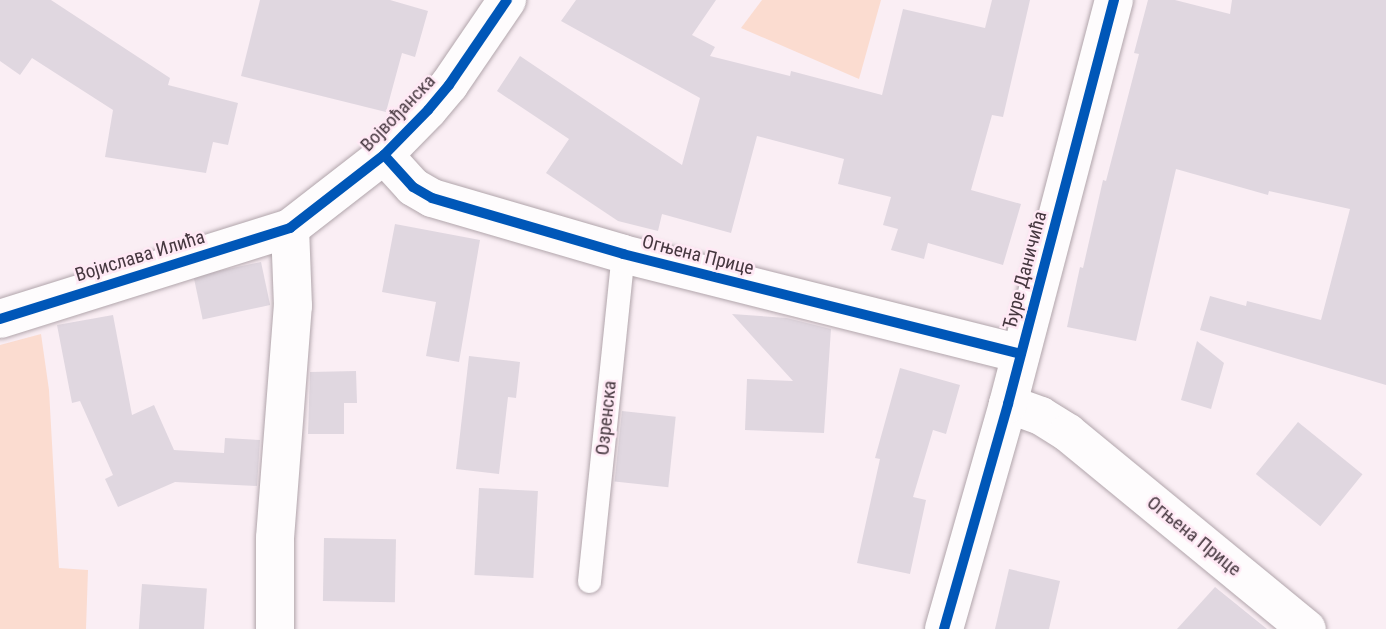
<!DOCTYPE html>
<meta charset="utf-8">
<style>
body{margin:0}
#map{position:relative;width:1386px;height:629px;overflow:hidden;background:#faeef4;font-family:"Roboto Condensed",sans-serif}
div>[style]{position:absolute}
.green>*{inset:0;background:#fbdcd0}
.building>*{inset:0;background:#e0d7e0;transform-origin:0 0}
.roads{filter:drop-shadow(0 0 2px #b1a5ab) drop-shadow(0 0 2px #b1a5ab)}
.service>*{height:23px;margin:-11.5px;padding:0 11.5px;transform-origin:11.5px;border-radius:11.5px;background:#fefcfd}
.minor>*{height:38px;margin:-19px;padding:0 19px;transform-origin:19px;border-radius:19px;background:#fefcfd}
.cycleway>*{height:10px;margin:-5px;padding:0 5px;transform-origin:5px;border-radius:5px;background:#0057b8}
span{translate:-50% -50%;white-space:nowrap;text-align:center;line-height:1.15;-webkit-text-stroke:5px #ffe9f5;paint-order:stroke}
.street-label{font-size:19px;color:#46373f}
</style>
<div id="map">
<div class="green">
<i style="clip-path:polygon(762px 0,881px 0,859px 79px,741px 28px)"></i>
<i style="clip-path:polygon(41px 334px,49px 390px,59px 568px,88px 570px,86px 629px,0 629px,0 345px)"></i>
</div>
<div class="building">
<i style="clip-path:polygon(0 0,51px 0,170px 78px,168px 85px,238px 103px,228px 145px,213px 142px,206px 173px,105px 157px,113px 110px,32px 58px,20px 75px,0 61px)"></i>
<i style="clip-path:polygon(260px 0,390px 0,428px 11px,415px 57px,402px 53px,386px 112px,241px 76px)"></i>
<i style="clip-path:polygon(576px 0,716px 0,692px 35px,715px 47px,710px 56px,790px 76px,791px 71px,882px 95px,903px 9px,985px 28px,992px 0,1030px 0,1003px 117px,992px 115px,971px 190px,1021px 204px,1003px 265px,928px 243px,924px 259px,891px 250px,898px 229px,883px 225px,891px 197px,838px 184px,844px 159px,757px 136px,731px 233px,662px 214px,658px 231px,618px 221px,546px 173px,569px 139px,497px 91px,520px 56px,682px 165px,700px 98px,561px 21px)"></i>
<i style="clip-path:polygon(1148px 0,1175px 0,1230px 14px,1232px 0,1386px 0,1386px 385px,1200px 330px,1210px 296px,1246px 306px,1247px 301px,1321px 320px,1350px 209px,1269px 191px,1268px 195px,1176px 169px,1136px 341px,1067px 327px,1080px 267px,1083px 268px,1103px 180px,1106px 181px,1139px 54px,1134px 53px)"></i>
<i style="clip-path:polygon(395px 224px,480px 240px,459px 362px,426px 356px,436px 302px,382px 292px)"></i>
<i style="left:261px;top:262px;width:44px;height:69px;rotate:78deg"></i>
<i style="clip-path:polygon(732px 314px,787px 318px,831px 329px,824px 433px,745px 430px,747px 379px,793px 381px)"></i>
<i style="clip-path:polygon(113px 315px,132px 415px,154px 405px,174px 450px,224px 453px,225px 438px,260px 440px,257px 486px,175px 482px,118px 507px,105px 479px,113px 475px,80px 401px,72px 403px,57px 325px)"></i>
<i style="clip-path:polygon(1197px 341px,1224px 363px,1211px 409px,1181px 400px)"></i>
<i style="clip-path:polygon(469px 356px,520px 362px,516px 398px,508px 397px,499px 474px,456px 469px)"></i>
<i style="clip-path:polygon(900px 368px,960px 385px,946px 434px,933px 430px,913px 497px,926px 500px,910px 574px,857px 563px,880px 459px,875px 458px)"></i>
<i style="clip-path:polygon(356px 371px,357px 403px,344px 403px,344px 434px,308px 434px,310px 372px)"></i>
<i style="left:622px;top:411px;width:54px;height:71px;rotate:6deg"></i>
<i style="left:1298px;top:422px;width:83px;height:67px;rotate:39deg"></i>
<i style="left:479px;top:488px;width:59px;height:87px;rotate:3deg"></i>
<i style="left:324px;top:538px;width:72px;height:63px;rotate:1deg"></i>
<i style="clip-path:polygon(1009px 569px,1060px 581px,1049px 629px,995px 629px)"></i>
<i style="left:142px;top:584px;width:65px;height:45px;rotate:4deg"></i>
<i style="clip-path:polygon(1215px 587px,1267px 629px,1177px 629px)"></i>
</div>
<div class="roads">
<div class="service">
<i style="left:589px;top:581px;width:329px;rotate:-84.1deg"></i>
</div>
<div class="minor">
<i style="left:384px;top:155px;width:43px;rotate:47.8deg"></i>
<i style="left:413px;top:187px;width:22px;rotate:30deg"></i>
<i style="left:432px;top:198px;width:199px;rotate:16.3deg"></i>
<i style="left:623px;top:254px;width:410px;rotate:14.1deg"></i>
<i style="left:0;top:319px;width:304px;rotate:-17.4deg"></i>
<i style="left:290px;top:228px;width:119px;rotate:-37.8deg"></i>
<i style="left:384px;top:155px;width:63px;rotate:-45.6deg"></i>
<i style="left:428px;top:110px;width:33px;rotate:-50deg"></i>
<i style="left:449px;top:85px;width:103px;rotate:-55.7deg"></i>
<i style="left:1008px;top:404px;width:35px;rotate:20deg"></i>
<i style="left:1041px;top:416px;width:32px;rotate:32deg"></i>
<i style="left:1068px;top:433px;width:309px;rotate:39.4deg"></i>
<i style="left:275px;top:629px;width:91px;rotate:-90deg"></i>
<i style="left:275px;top:538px;width:233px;rotate:-85.6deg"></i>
<i style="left:293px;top:306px;width:78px;rotate:-92.2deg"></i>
<i style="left:944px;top:629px;width:234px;rotate:-74.1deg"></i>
<i style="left:1008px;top:404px;width:418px;rotate:-75.3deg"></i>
</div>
</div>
<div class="cycleway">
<i style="left:384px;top:155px;width:43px;rotate:47.8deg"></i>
<i style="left:413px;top:187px;width:22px;rotate:30deg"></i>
<i style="left:432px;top:198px;width:199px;rotate:16.3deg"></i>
<i style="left:623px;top:254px;width:410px;rotate:14.1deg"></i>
<i style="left:0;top:319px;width:304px;rotate:-17.4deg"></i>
<i style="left:290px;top:228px;width:119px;rotate:-37.8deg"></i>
<i style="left:384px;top:155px;width:63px;rotate:-45.6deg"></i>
<i style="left:428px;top:110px;width:33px;rotate:-50deg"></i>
<i style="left:449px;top:85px;width:103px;rotate:-55.7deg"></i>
<i style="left:944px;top:629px;width:234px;rotate:-74.1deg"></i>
<i style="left:1008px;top:404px;width:418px;rotate:-75.3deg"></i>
</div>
<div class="street-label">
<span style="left:398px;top:113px;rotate:-46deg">Војвођанска</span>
<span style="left:698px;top:255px;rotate:14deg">Огњена Прице</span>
<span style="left:140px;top:256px;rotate:-17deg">Војислава Илића</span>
<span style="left:1025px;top:270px;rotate:-75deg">Ђуре Даничића</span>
<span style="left:606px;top:418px;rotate:-84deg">Озренска</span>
<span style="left:1194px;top:536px;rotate:39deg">Огњена Прице</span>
</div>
</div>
